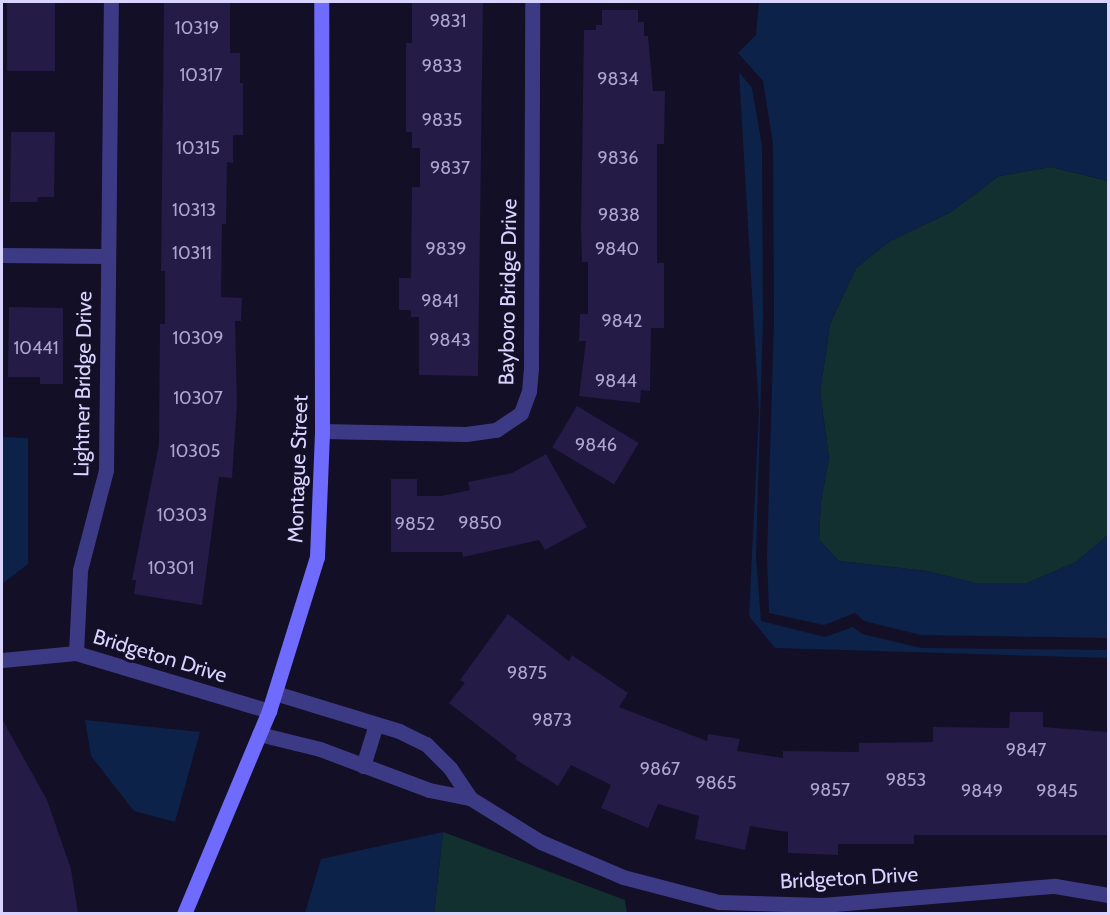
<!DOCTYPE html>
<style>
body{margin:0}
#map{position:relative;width:1110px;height:915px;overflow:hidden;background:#130f26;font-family:Cabin,sans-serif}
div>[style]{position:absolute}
.green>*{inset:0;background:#12302f}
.water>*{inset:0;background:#0c2248}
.building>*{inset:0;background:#241b47;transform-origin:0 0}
.street>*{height:15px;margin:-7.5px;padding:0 7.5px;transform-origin:7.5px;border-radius:7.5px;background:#3d3a85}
.secondary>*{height:15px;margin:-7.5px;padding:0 7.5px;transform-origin:7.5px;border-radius:7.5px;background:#6f6bff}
span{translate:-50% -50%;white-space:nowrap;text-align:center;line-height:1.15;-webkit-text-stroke:6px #130f26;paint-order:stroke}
.number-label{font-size:18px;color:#aca6d1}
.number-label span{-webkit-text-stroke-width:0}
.street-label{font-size:21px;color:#d9d4ff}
.frame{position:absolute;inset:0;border:3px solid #d9d4ff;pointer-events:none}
</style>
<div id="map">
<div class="green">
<i style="clip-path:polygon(1051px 167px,1108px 181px,1108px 535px,1076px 562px,1027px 583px,975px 583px,927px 571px,839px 561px,819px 540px,821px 501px,829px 458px,820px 392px,830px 324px,856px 268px,890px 241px,951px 212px,999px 176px)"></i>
<i style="clip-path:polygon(443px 832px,625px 900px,627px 913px,434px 914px)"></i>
</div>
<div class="water">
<i style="clip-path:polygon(759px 2px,1108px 2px,1108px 181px,1051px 167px,999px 176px,951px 212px,890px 241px,856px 268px,830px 324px,820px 392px,829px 458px,821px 501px,819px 540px,839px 561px,927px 571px,975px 583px,1027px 583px,1076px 562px,1108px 535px,1108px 638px,921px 635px,864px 621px,855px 613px,824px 625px,769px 613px,767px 557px,774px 320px,773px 144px,763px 81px,738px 53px,756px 35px)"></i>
<i style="clip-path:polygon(739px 72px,752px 88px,762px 146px,763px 320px,756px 556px,761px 621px,825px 637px,853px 627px,862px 634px,921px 648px,1108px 650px,1108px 658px,775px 648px,749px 616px,759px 412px)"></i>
<i style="clip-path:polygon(2px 437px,28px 438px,28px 564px,2px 584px)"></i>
<i style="clip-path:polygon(85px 720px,200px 732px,175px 822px,134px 811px,91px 756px)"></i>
<i style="clip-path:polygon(443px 832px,434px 913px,305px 913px,321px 859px)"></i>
</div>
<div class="building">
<i style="left:7px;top:2px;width:48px;height:69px"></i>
<i style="clip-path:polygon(164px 2px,230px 2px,230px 53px,240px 53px,240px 83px,243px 83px,243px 135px,233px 135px,233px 163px,227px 162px,226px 224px,222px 224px,221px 297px,242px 298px,241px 321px,235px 321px,237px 404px,232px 478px,219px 477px,202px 605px,134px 594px,136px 580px,132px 580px,159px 444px,160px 324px,165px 324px,165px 271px,161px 271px)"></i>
<i style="clip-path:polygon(412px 2px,483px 2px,478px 376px,419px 375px,419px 317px,411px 317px,411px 310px,399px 310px,399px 278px,411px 278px,412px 187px,420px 187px,420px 148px,412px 148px,412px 132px,406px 132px,406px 43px,412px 43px)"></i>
<i style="clip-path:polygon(602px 10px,638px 10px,638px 22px,644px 22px,644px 36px,648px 36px,653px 91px,665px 91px,664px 144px,657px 144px,657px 263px,664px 263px,664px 328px,651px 328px,650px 391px,641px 390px,640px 403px,579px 396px,586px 341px,579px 341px,580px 314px,588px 314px,588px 262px,582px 262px,581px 228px,584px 30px,596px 30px,596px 25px,602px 25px)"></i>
<i style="clip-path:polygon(11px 132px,55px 132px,54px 197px,38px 197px,37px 202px,10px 202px)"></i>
<i style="clip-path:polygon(9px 307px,63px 308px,63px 384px,40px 384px,40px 377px,8px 377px)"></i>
<i style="left:577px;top:406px;width:72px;height:48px;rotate:31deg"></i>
<i style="clip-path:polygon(546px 454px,587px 527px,545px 550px,539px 540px,463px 557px,462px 552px,391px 552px,391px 479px,417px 479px,417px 496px,442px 496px,470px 490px,468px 482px,512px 473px)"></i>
<i style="clip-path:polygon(508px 614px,569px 661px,572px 655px,628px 693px,619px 707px,707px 741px,708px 734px,740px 739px,737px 751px,783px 758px,783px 751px,859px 752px,859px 743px,933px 742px,933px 727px,1009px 728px,1010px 712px,1043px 712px,1043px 727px,1108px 732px,1108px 835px,914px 835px,914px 844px,838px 844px,838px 855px,814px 854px,788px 853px,788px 832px,750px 826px,745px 850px,695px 839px,699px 816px,658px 804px,648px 828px,601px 808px,611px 785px,571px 765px,558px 786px,515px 759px,517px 756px,449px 703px,465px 683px,460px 680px)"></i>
<i style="clip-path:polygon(2px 719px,47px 800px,71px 869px,78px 914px,2px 914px)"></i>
</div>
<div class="street">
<i style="left:2px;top:255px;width:104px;rotate:0.6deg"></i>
<i style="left:322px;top:431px;width:144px;rotate:1.2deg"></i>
<i style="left:466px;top:434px;width:30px;rotate:-8deg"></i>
<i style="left:496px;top:430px;width:30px;rotate:-34deg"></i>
<i style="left:521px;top:413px;width:23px;rotate:-70deg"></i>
<i style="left:529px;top:391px;width:24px;rotate:-85deg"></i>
<i style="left:531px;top:367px;width:365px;rotate:-89.8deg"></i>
<i style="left:76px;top:653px;width:83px;rotate:-87.2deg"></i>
<i style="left:80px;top:570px;width:103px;rotate:-75.4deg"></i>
<i style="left:106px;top:470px;width:468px;rotate:-89.4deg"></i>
<i style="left:2px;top:660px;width:74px;rotate:-5.4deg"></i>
<i style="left:76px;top:653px;width:202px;rotate:16.7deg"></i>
<i style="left:275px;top:693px;width:130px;rotate:17deg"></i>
<i style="left:399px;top:731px;width:30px;rotate:26deg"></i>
<i style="left:426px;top:744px;width:34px;rotate:45deg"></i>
<i style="left:450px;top:768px;width:36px;rotate:56deg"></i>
<i style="left:259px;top:734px;width:63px;rotate:13.8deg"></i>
<i style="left:320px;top:749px;width:116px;rotate:20.6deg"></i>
<i style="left:429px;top:790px;width:42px;rotate:11deg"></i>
<i style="left:470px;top:798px;width:84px;rotate:31.8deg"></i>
<i style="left:541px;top:842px;width:89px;rotate:23.1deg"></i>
<i style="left:623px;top:877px;width:99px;rotate:14.6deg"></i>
<i style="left:719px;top:902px;width:103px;rotate:1.7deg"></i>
<i style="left:822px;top:905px;width:234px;rotate:-4.7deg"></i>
<i style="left:1055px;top:886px;width:54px;rotate:9.6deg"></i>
<i style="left:363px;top:766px;width:44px;rotate:-72.8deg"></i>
</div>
<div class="secondary">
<i style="left:184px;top:914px;width:220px;rotate:-67.3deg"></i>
<i style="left:269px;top:711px;width:161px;rotate:-72.7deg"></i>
<i style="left:317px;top:557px;width:126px;rotate:-87.7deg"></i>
<i style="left:322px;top:431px;width:429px;rotate:-90.1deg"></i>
</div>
<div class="number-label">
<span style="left:448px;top:21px">9831</span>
<span style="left:197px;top:28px">10319</span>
<span style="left:442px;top:66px">9833</span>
<span style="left:201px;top:75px">10317</span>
<span style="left:618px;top:79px">9834</span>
<span style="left:442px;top:120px">9835</span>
<span style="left:198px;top:148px">10315</span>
<span style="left:618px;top:158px">9836</span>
<span style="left:450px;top:168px">9837</span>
<span style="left:194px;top:210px">10313</span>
<span style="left:619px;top:215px">9838</span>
<span style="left:446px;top:249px">9839</span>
<span style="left:617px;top:249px">9840</span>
<span style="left:192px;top:253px">10311</span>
<span style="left:440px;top:301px">9841</span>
<span style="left:622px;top:321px">9842</span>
<span style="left:198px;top:338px">10309</span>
<span style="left:450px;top:340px">9843</span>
<span style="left:36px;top:348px">10441</span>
<span style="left:616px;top:381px">9844</span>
<span style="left:198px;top:398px">10307</span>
<span style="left:596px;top:445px">9846</span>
<span style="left:195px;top:451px">10305</span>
<span style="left:182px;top:515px">10303</span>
<span style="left:480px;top:523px">9850</span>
<span style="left:415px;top:524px">9852</span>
<span style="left:171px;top:568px">10301</span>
<span style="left:527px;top:673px">9875</span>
<span style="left:552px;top:720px">9873</span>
<span style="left:1026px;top:750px">9847</span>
<span style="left:660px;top:769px">9867</span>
<span style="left:906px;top:780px">9853</span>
<span style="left:716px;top:783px">9865</span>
<span style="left:830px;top:790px">9857</span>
<span style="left:982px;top:791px">9849</span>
<span style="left:1057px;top:791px">9845</span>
</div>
<div class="street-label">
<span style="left:508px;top:292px;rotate:-89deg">Bayboro Bridge Drive</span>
<span style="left:83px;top:384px;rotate:-89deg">Lightner Bridge Drive</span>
<span style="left:298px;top:469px;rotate:-88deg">Montague Street</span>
<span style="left:160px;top:656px;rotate:17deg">Bridgeton Drive</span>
<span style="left:849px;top:878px;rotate:-3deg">Bridgeton Drive</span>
</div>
<div class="frame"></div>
</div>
